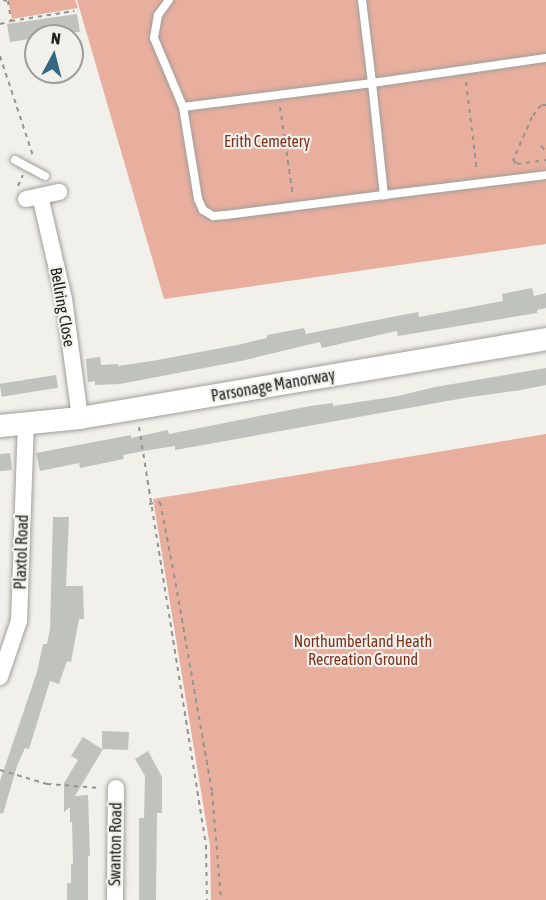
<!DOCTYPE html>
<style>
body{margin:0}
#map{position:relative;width:546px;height:900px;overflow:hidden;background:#f2f0eb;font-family:"Asap Condensed",sans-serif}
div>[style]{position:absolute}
.green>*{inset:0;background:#e9af9e}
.building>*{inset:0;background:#c0c2bd;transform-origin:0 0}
.path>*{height:2px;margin-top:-1px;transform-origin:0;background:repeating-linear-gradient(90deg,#94938f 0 4.5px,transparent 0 9px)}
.roads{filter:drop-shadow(0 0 2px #a09e9a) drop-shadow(0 0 2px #a09e9a)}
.lane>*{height:8px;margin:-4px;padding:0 4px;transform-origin:4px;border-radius:4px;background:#fff}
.street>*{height:16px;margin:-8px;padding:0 8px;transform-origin:8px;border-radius:8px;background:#fff}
.secondary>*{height:22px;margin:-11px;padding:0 11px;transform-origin:11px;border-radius:11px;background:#fff}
span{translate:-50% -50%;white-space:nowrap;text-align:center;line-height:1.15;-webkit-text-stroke:4.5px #f2f0eb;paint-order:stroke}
.park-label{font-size:16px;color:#7e331c}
.street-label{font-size:16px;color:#21211f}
.north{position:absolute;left:24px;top:24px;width:60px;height:60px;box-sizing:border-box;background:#f2f0eb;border:2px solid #9e9d99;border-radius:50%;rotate:7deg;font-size:16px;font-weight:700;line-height:24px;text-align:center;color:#21211f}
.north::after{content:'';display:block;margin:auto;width:21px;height:27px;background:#326883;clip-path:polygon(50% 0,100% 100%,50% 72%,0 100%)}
</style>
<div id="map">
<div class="green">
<i style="clip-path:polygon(8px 0,75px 0,78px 8px,12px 19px)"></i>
<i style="clip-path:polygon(77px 0,546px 0,546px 244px,164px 299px)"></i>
<i style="clip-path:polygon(546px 434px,546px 900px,211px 900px,210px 846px,153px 499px)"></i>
</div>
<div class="building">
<i style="clip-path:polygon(77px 14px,80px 32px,36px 36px,36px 38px,10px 42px,7px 24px)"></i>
<i style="clip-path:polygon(532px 288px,534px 296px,546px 293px,546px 308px,537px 310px,537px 313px,398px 336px,397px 331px,322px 348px,320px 342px,241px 361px,120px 384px,95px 385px,95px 381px,88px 382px,86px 359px,100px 357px,101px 365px,118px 364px,118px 366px,152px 361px,237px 345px,267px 338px,267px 335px,304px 328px,306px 334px,402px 315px,418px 312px,419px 317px,503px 301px,502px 294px)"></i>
<i style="clip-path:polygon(546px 368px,546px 385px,521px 390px,464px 398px,175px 450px,175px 446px,149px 450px,123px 455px,124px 459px,80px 468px,79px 463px,40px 471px,36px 453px,131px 435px,131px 438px,168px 430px,169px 434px,310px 406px,333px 403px,333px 406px,398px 396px,435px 387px)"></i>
<i style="left:56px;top:375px;width:13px;height:57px;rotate:81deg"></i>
<i style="clip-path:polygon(10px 453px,12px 470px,0 471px,0 454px)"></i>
<i style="clip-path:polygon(53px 517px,69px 517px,66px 586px,83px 586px,84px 619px,79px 619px,71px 662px,67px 661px,59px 684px,50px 681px,29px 749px,25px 748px,17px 766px,3px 814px,0 813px,0 781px,37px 672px,43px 644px,47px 644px,50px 629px)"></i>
<i style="clip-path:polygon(102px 731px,129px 732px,128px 750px,103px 749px,75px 796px,88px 795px,90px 856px,88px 856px,88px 900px,67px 900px,67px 883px,71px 883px,71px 864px,73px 864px,72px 822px,70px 822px,70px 807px,64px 812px,64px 783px,78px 760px,71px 756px,83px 737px,102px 749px)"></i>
<i style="clip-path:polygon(148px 751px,162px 777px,162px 813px,157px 813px,156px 900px,139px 900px,139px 818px,144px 818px,145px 776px,135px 759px)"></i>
</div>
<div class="path">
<i style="left:3px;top:0;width:5px;rotate:11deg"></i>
<i style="left:8px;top:1px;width:20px;rotate:81deg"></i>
<i style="left:11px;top:21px;width:64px;rotate:-9deg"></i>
<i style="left:0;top:24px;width:11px;rotate:-15deg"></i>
<i style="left:0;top:56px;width:105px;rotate:71.7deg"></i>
<i style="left:466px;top:82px;width:90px;rotate:83deg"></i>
<i style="left:546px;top:105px;width:5px;rotate:180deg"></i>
<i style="left:541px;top:105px;width:15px;rotate:127deg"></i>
<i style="left:532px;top:117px;width:47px;rotate:113.8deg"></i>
<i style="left:513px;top:160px;width:6px;rotate:45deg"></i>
<i style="left:517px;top:164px;width:29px;rotate:-8deg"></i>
<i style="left:280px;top:107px;width:90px;rotate:81.7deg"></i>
<i style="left:541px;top:146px;width:7px;rotate:45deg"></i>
<i style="left:18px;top:186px;width:12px;rotate:-66deg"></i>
<i style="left:139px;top:427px;width:423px;rotate:80.9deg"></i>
<i style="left:206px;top:845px;width:55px;rotate:89deg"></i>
<i style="left:149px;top:504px;width:11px;rotate:-10deg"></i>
<i style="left:160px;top:502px;width:73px;rotate:79deg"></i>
<i style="left:174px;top:574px;width:221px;rotate:80.1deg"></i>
<i style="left:212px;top:792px;width:108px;rotate:85.2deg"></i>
<i style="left:0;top:770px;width:49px;rotate:16.6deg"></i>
<i style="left:47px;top:784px;width:53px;rotate:4.3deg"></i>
</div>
<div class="roads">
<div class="lane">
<i style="left:169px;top:0;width:19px;rotate:126deg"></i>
<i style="left:158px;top:15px;width:23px;rotate:100deg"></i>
<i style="left:154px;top:38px;width:75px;rotate:67.2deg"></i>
<i style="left:183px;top:107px;width:93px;rotate:80.7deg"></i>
<i style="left:198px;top:199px;width:12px;rotate:66deg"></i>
<i style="left:203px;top:210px;width:12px;rotate:31deg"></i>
<i style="left:213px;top:216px;width:13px;rotate:-4deg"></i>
<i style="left:226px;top:215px;width:159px;rotate:-7.2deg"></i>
<i style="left:362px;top:0;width:84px;rotate:83.1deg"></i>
<i style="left:372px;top:83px;width:176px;rotate:-8.2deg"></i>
<i style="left:183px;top:107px;width:191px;rotate:-7.2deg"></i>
<i style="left:372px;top:83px;width:113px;rotate:83.9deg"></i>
<i style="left:384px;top:195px;width:163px;rotate:-7deg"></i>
<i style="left:15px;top:160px;width:34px;rotate:28deg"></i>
</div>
<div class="street">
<i style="left:40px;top:196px;width:106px;rotate:76.9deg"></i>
<i style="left:64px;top:299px;width:120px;rotate:82.3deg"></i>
<i style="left:26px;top:199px;width:34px;rotate:-12deg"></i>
<i style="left:0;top:677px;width:59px;rotate:-71.3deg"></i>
<i style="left:19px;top:621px;width:197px;rotate:-88deg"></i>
<i style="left:115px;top:900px;width:112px;rotate:-89.5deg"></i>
</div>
<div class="secondary">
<i style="left:0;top:426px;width:80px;rotate:-5.7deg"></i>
<i style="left:80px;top:418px;width:473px;rotate:-9.6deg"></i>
</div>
</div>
<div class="park-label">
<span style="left:267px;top:141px">Erith Cemetery</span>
<span style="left:363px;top:650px">Northumberland Heath<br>Recreation Ground</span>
</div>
<div class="street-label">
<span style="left:63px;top:307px;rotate:80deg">Bellring Close</span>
<span style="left:273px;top:385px;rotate:-10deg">Parsonage Manorway</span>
<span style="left:21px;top:552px;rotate:-88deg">Plaxtol Road</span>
<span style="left:115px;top:844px;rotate:-89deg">Swanton Road</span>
</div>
<div class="north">N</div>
</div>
